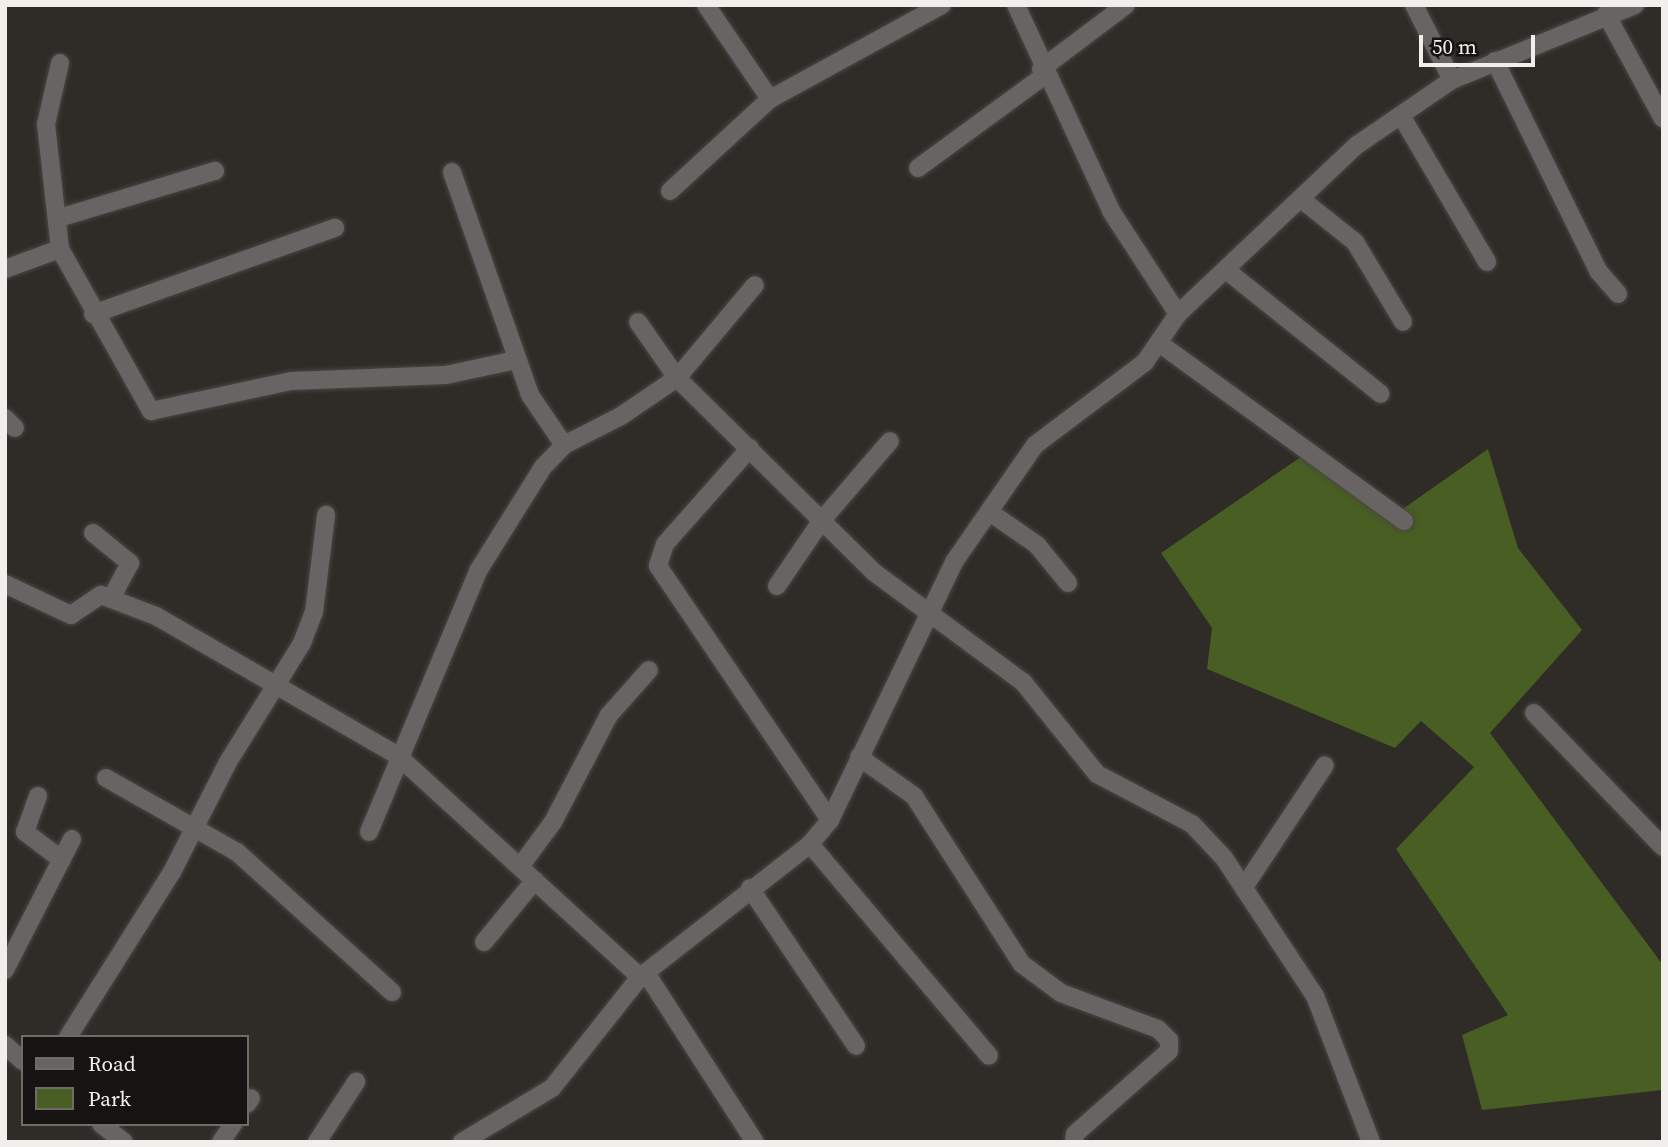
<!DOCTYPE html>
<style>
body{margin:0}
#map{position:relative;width:1668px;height:1147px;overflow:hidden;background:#2f2b27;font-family:"Source Serif 4",serif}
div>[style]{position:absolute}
.green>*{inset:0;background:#485e23}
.roads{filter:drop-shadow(0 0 2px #4a4643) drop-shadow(0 0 2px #4a4643)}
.street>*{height:18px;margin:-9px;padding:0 9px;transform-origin:9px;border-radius:9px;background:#686464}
span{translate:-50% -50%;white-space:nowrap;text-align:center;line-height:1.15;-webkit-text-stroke:7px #161412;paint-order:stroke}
.frame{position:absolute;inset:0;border:7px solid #f1eeec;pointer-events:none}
.legend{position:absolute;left:21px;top:1035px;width:228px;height:91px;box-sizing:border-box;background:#161412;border:2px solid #6e6b69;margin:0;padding:9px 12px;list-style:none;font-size:21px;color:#f1eeec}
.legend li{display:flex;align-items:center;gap:14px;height:35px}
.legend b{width:35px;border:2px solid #6e6b69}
.scale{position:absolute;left:1419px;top:35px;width:116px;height:32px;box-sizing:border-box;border:4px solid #f1eeec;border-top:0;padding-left:9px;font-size:21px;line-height:24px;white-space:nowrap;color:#f1eeec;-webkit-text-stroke:5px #161412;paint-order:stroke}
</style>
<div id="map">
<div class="green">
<i style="clip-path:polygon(1488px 449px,1518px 548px,1582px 630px,1490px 733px,1663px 965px,1663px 1090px,1482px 1110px,1462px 1035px,1508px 1015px,1396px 849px,1474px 767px,1421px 721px,1395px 748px,1207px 669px,1212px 628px,1161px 553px,1308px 452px,1397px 513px)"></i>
</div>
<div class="roads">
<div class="street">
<i style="left:706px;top:5px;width:114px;rotate:55.8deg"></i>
<i style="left:1016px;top:5px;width:227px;rotate:65.2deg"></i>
<i style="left:1111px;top:211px;width:123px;rotate:57deg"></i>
<i style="left:1178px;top:314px;width:246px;rotate:-43.4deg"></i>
<i style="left:1357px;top:145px;width:115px;rotate:-34.4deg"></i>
<i style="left:1452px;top:80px;width:198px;rotate:-22.3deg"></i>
<i style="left:1414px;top:5px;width:84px;rotate:63.1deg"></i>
<i style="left:1606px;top:14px;width:119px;rotate:61.5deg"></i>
<i style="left:1495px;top:61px;width:235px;rotate:63.8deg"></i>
<i style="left:1599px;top:272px;width:29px;rotate:49deg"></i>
<i style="left:60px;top:63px;width:63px;rotate:102.9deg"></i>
<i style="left:46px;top:124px;width:126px;rotate:83.6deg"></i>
<i style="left:60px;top:249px;width:186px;rotate:60.7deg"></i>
<i style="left:151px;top:411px;width:143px;rotate:-12.1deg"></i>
<i style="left:291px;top:381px;width:155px;rotate:-2.2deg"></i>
<i style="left:446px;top:375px;width:72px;rotate:-12.1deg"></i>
<i style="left:1041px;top:69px;width:106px;rotate:-37deg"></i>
<i style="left:1402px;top:117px;width:168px;rotate:59.6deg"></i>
<i style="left:918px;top:168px;width:157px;rotate:-36.2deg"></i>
<i style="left:452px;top:172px;width:236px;rotate:70.7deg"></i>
<i style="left:530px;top:395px;width:60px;rotate:55.8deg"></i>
<i style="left:670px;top:191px;width:136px;rotate:-42.6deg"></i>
<i style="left:770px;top:99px;width:196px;rotate:-28.7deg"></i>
<i style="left:1301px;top:199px;width:69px;rotate:38.5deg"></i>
<i style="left:1355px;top:242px;width:93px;rotate:59deg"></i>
<i style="left:59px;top:218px;width:163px;rotate:-16.8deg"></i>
<i style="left:5px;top:269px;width:59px;rotate:-20deg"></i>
<i style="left:1226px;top:270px;width:198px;rotate:38.7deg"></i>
<i style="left:93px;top:314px;width:257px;rotate:-19.6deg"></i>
<i style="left:638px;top:322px;width:68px;rotate:55.1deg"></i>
<i style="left:677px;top:378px;width:278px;rotate:44.6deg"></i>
<i style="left:875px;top:573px;width:184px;rotate:36.4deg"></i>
<i style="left:1023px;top:682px;width:118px;rotate:51.2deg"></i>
<i style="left:1097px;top:774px;width:107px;rotate:27.8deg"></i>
<i style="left:1192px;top:824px;width:47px;rotate:46.7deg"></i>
<i style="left:1224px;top:858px;width:165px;rotate:56.6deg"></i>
<i style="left:1315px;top:996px;width:156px;rotate:69deg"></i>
<i style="left:1159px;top:343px;width:303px;rotate:36deg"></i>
<i style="left:5px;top:418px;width:14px;rotate:45deg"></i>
<i style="left:750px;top:448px;width:128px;rotate:131.5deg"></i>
<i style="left:665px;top:544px;width:23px;rotate:108deg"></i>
<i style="left:658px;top:566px;width:307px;rotate:55.9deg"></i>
<i style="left:991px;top:513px;width:56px;rotate:34.8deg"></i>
<i style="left:1037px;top:545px;width:49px;rotate:50.8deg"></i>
<i style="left:93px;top:533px;width:48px;rotate:39deg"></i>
<i style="left:130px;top:563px;width:40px;rotate:118deg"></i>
<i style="left:5px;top:584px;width:73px;rotate:25.2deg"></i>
<i style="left:71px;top:615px;width:36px;rotate:-34deg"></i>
<i style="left:101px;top:595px;width:59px;rotate:20.9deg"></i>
<i style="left:156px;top:616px;width:278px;rotate:30deg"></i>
<i style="left:397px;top:755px;width:329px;rotate:42.4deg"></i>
<i style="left:777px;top:586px;width:80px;rotate:-55.7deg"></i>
<i style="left:822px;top:520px;width:104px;rotate:-49.3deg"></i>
<i style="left:1534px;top:713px;width:186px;rotate:46.1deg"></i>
<i style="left:859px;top:757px;width:67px;rotate:35.3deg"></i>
<i style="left:914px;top:796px;width:200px;rotate:57.3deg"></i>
<i style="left:1022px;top:964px;width:49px;rotate:36.6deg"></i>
<i style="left:1061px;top:993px;width:103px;rotate:20.4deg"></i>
<i style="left:1158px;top:1029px;width:16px;rotate:45deg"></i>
<i style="left:1169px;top:1040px;width:11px;rotate:90deg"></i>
<i style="left:1169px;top:1051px;width:125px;rotate:138.6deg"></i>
<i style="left:1075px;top:1134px;width:8px;rotate:97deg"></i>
<i style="left:106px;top:778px;width:150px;rotate:29.5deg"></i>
<i style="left:237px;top:852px;width:209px;rotate:42.1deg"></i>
<i style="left:38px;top:796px;width:38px;rotate:110deg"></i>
<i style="left:25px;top:832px;width:46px;rotate:37.1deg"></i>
<i style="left:369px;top:832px;width:283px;rotate:-67.3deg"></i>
<i style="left:478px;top:571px;width:123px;rotate:-58deg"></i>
<i style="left:543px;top:467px;width:30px;rotate:-46deg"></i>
<i style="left:564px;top:445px;width:64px;rotate:-27deg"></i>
<i style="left:621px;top:416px;width:68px;rotate:-34.2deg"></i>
<i style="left:677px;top:378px;width:121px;rotate:-50deg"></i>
<i style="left:810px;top:844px;width:277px;rotate:49.8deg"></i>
<i style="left:522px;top:864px;width:52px;rotate:-53.6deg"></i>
<i style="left:553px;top:822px;width:121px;rotate:-62.4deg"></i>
<i style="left:609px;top:715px;width:60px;rotate:-48.4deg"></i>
<i style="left:1244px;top:887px;width:146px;rotate:-56.4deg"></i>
<i style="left:750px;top:888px;width:190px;rotate:56.1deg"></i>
<i style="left:484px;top:942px;width:80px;rotate:-50.6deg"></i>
<i style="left:5px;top:970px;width:147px;rotate:-62.9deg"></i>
<i style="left:646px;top:973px;width:201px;rotate:57.2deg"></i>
<i style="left:68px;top:1037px;width:195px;rotate:-57.8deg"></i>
<i style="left:172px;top:872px;width:123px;rotate:-63deg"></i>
<i style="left:228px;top:762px;width:140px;rotate:-58.1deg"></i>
<i style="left:302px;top:643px;width:33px;rotate:-69deg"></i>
<i style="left:314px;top:612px;width:98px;rotate:-82.9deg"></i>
<i style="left:5px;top:1045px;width:24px;rotate:42deg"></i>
<i style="left:247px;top:1104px;width:7px;rotate:-56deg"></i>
<i style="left:101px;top:1124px;width:29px;rotate:38deg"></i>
<i style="left:221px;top:1142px;width:22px;rotate:-56deg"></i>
<i style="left:317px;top:1142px;width:72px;rotate:-57deg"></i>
<i style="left:462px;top:1142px;width:105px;rotate:-31deg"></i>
<i style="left:552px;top:1088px;width:142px;rotate:-51.6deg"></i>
<i style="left:640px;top:977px;width:216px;rotate:-38deg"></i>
<i style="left:810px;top:844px;width:31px;rotate:-50deg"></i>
<i style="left:830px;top:820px;width:286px;rotate:-64.3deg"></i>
<i style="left:954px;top:562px;width:142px;rotate:-55.3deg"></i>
<i style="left:1035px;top:445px;width:138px;rotate:-37deg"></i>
<i style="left:1145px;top:362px;width:58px;rotate:-55.5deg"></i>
</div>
</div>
<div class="frame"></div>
<ul class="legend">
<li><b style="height:9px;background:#686464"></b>Road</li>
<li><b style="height:19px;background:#485e23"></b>Park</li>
</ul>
<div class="scale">50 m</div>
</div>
